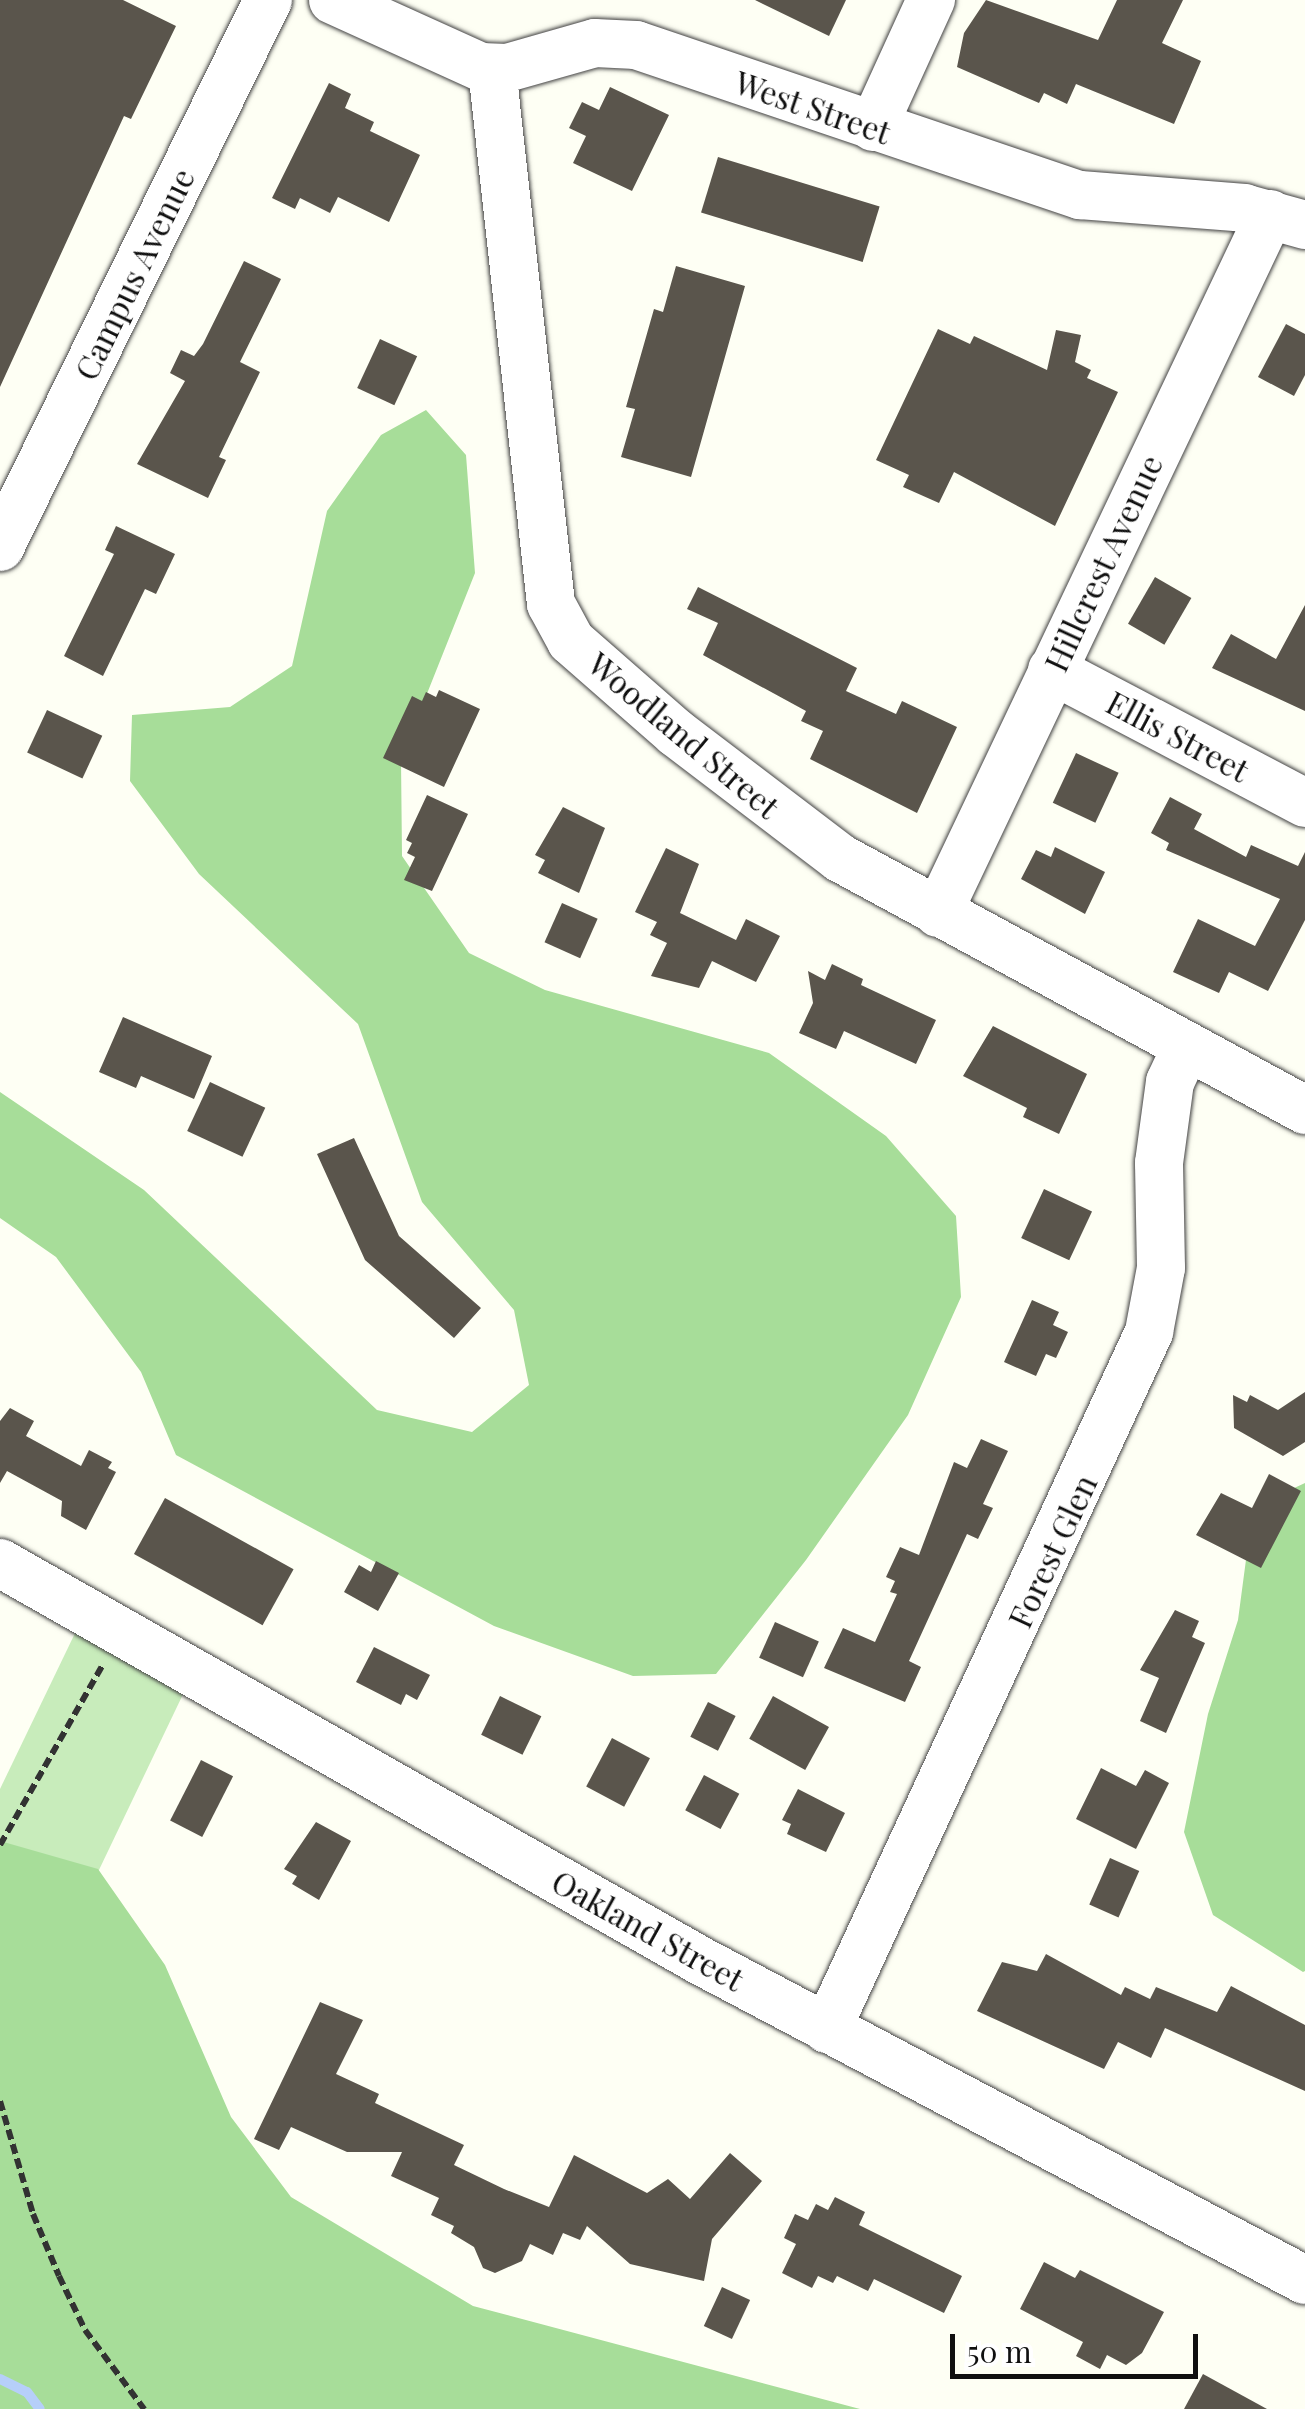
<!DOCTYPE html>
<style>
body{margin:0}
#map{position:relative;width:1305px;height:2409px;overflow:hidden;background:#fefff4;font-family:"Playfair Display",serif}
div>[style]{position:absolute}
.green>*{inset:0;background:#c8ecbb}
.forest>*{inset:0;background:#a7dd99}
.stream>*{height:10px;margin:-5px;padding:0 5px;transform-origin:5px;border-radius:5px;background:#b6cff9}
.building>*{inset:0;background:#5a554c;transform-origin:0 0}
.path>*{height:6px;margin-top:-3px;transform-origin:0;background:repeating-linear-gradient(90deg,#323232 0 10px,transparent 0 15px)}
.roads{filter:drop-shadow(0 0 2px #434343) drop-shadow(0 0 2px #434343)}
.minor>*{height:48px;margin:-24px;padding:0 24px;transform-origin:24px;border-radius:24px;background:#fff}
span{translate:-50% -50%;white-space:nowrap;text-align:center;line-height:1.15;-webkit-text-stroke:10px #fff;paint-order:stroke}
.street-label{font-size:32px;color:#101010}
.scale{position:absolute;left:950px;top:2334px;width:248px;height:45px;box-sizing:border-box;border:5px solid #101010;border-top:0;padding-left:12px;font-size:30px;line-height:35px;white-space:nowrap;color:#101010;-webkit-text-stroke:8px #fff;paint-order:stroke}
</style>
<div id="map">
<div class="green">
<i style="clip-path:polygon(78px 1627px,186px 1688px,76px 1918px,0 1881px,0 1789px)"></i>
</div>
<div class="forest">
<i style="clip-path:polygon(426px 410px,466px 455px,475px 573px,401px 759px,402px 856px,469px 953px,545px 990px,769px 1053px,886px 1136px,956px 1216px,961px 1297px,908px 1415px,806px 1560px,716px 1674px,633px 1676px,494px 1626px,176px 1455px,141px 1372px,56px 1257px,0 1218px,0 1092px,144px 1190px,377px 1410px,472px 1432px,529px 1385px,514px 1310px,422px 1202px,358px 1024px,199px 874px,130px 781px,132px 715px,230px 707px,292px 666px,327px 511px,381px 435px)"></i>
<i style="clip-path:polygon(1305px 1483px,1305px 1971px,1303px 1972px,1213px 1915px,1184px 1832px,1208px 1714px,1238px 1620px,1253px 1507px)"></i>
<i style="clip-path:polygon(0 1841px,98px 1869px,165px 1965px,231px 2117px,291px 2197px,473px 2306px,860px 2409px,0 2409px)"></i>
</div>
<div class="stream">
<i style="left:0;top:2379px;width:30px;rotate:26deg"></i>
<i style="left:27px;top:2392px;width:21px;rotate:53deg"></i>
</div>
<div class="building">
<i style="clip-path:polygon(0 0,123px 0,176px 26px,131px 119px,124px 116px,0 387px)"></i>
<i style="clip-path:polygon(755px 0,846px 0,829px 36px)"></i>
<i style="clip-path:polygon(986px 0,1098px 40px,1117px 0,1183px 0,1162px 43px,1201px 61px,1174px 124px,1076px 84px,1067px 104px,1044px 93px,1039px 103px,957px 67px,964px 33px)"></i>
<i style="clip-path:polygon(329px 83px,351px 94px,345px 108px,374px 122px,370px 131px,420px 155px,389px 222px,338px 197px,330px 213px,300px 198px,295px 209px,272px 198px)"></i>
<i style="clip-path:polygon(610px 87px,669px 115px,632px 191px,573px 163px,586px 136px,569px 128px,582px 102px,599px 110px)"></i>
<i style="left:718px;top:157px;width:169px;height:58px;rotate:17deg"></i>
<i style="clip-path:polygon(244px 261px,281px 279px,240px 362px,260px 372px,219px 457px,226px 460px,208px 498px,137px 464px,185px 381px,170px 373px,181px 350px,194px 356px,203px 344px)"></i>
<i style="clip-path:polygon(676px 266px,745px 286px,691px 477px,621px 457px,635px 409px,626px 407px,654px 309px,663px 312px)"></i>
<i style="clip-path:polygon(1286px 324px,1305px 334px,1305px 375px,1294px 396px,1258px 377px)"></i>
<i style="clip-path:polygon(938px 329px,970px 344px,974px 336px,1047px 370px,1056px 330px,1081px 335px,1075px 362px,1091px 370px,1087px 378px,1118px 392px,1055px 526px,954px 472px,939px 503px,903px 487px,909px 475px,876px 460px)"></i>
<i style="left:380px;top:339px;width:41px;height:54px;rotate:25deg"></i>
<i style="clip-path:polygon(116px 526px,175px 554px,156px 594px,145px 589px,103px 676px,64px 656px,114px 554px,105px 550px)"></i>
<i style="left:1155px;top:577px;width:42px;height:54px;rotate:30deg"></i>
<i style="clip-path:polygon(698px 587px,857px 668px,846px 691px,896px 714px,902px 701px,957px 727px,917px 813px,810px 759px,823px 731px,801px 721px,806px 711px,703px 655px,718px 623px,687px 609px)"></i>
<i style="clip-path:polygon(1305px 605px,1305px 711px,1212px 668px,1231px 634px,1276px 659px)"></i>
<i style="clip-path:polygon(439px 690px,480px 709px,444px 787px,383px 758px,412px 696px,422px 701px,426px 692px,436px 697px)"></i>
<i style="left:47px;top:710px;width:61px;height:47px;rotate:25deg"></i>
<i style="left:1076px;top:753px;width:47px;height:55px;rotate:25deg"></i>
<i style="clip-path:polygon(427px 795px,468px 814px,432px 891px,404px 880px,415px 857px,407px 853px,412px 843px,406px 840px)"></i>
<i style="clip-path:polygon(1170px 797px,1202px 814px,1194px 829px,1246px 857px,1251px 845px,1298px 866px,1305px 852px,1305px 920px,1268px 991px,1229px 972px,1219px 993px,1173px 972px,1198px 919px,1255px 946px,1280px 899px,1166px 850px,1169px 843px,1151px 833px)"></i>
<i style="clip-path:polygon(563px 807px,605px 828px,579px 893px,538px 873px,545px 860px,535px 855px)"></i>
<i style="clip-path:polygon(1055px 847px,1105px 872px,1085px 914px,1021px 879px,1036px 850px,1051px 857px)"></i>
<i style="clip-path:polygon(666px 848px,699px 864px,680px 913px,736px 940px,746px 919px,780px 936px,756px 982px,712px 961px,699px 988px,651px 976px,667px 943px,650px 935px,657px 922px,635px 912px)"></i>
<i style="left:562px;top:903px;width:39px;height:43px;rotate:24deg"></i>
<i style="clip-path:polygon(832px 964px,863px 979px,861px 985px,936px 1020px,916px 1064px,844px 1031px,836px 1049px,799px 1033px,813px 1003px,808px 971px,825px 980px)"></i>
<i style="clip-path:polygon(123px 1017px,212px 1056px,194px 1099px,141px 1076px,136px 1088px,99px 1072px)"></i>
<i style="clip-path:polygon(993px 1026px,1087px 1074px,1059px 1134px,1023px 1117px,1027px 1108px,963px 1076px)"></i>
<i style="left:210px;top:1082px;width:61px;height:54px;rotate:25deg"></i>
<i style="clip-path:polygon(354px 1138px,399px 1236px,481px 1308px,454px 1338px,365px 1260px,317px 1154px)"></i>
<i style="left:1044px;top:1189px;width:53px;height:54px;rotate:25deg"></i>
<i style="clip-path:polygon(1032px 1300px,1059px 1312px,1053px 1325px,1068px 1332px,1056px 1358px,1046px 1354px,1036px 1376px,1004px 1362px)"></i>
<i style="clip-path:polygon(1305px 1392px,1305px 1442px,1283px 1456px,1234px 1428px,1233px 1395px,1247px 1402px,1250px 1395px,1278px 1410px)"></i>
<i style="clip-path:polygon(10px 1408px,34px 1421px,26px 1436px,81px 1466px,89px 1450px,112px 1462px,108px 1468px,116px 1472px,86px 1530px,61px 1516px,62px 1501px,7px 1471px,0 1483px,0 1421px)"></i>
<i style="clip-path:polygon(981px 1439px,1008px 1451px,983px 1504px,993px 1508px,978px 1539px,967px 1534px,909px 1661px,921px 1667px,905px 1702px,824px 1668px,843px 1628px,875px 1642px,897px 1594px,890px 1592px,895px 1581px,886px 1577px,900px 1547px,919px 1555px,954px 1462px,967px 1468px)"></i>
<i style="clip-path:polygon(1269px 1474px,1301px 1491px,1261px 1568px,1196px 1535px,1221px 1493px,1252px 1508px)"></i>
<i style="left:165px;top:1498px;width:147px;height:64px;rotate:29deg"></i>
<i style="clip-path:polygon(376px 1561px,399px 1573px,378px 1611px,344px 1592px,359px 1565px,371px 1572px)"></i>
<i style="clip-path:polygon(1175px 1610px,1199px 1621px,1192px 1637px,1205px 1643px,1166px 1733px,1140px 1721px,1159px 1678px,1140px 1670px)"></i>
<i style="left:775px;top:1622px;width:48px;height:39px;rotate:24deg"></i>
<i style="clip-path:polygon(374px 1647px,430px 1675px,417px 1700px,406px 1694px,401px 1705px,356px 1682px)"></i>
<i style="left:500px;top:1696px;width:46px;height:43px;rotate:26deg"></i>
<i style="left:773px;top:1696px;width:64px;height:49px;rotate:29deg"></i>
<i style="left:708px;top:1702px;width:31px;height:39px;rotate:27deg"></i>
<i style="left:612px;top:1738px;width:43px;height:55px;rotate:28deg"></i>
<i style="left:201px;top:1760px;width:36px;height:68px;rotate:27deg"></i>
<i style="clip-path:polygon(1101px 1768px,1136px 1786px,1145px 1770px,1169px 1783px,1136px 1849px,1076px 1819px)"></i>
<i style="left:704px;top:1775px;width:40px;height:40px;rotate:28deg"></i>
<i style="clip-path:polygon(798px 1789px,845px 1813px,826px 1852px,787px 1834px,791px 1824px,782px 1820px)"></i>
<i style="clip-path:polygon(316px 1822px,351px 1841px,319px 1900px,292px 1884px,297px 1876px,284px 1869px)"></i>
<i style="left:1110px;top:1858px;width:32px;height:51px;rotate:24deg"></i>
<i style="clip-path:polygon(1046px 1954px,1121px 1995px,1125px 1987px,1150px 1999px,1156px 1987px,1217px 2012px,1231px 1986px,1305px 2025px,1305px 2091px,1165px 2028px,1151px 2058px,1118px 2042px,1104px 2069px,977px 2011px,1002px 1962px,1037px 1971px)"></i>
<i style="clip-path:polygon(320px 2002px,363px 2020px,336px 2074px,379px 2094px,375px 2103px,464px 2145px,454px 2165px,504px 2189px,549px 2207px,574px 2155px,647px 2193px,668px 2179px,690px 2199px,730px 2153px,762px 2181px,712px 2239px,704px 2281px,630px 2264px,587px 2226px,580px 2240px,563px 2233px,553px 2255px,530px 2244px,522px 2261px,495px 2273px,483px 2268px,474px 2247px,451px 2233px,454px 2226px,431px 2215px,439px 2198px,391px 2176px,402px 2152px,347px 2152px,291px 2127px,279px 2150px,254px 2139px)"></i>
<i style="clip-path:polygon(835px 2197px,865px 2212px,859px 2225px,962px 2276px,944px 2313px,874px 2279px,868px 2291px,837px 2276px,833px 2283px,818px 2276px,812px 2288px,782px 2273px,796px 2244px,784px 2238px,795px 2214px,808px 2220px,816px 2204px,828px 2210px)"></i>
<i style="clip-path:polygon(1044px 2262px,1075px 2278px,1080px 2270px,1164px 2312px,1142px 2353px,1126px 2365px,1107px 2355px,1100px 2369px,1076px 2356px,1083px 2342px,1020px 2309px)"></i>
<i style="left:722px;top:2287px;width:31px;height:43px;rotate:25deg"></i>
<i style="clip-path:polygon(1203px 2374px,1267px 2409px,1184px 2409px)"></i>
</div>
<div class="path">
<i style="left:0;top:1845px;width:206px;rotate:-60.3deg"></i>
<i style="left:0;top:2101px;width:118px;rotate:73.7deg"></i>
<i style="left:33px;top:2214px;width:67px;rotate:67.2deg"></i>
<i style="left:59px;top:2276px;width:60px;rotate:64.3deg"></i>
<i style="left:85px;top:2330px;width:99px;rotate:53.2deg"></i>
</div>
<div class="roads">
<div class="minor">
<i style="left:333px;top:0;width:162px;rotate:24.4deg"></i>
<i style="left:481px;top:67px;width:26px;rotate:2deg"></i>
<i style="left:507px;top:68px;width:91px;rotate:-15.9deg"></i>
<i style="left:595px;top:43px;width:41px;rotate:2.8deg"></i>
<i style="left:636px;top:45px;width:469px;rotate:18.7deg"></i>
<i style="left:1080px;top:195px;width:165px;rotate:4.5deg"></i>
<i style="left:1244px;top:208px;width:63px;rotate:15.6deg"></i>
<i style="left:492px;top:69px;width:538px;rotate:83.71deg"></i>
<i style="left:551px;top:604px;width:42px;rotate:61.6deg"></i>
<i style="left:571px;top:641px;width:140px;rotate:41.2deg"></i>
<i style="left:676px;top:733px;width:206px;rotate:37.3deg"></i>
<i style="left:840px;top:858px;width:529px;rotate:28.45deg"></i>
<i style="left:873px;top:127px;width:140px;rotate:-65.5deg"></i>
<i style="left:0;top:547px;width:609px;rotate:-63.9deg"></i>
<i style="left:1052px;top:670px;width:286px;rotate:27.7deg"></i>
<i style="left:938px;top:913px;width:774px;rotate:-64.59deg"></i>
<i style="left:0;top:1563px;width:804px;rotate:29.59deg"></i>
<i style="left:699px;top:1960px;width:685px;rotate:27.84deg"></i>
<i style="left:827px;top:2029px;width:768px;rotate:-65.2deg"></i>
<i style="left:1149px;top:1332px;width:65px;rotate:-79.4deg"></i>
<i style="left:1161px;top:1268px;width:105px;rotate:-91.1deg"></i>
<i style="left:1159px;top:1163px;width:82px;rotate:-82.3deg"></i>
<i style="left:1170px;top:1082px;width:38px;rotate:-65deg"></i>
</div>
</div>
<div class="street-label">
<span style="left:813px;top:107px;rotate:19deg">West Street</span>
<span style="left:134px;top:274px;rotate:-64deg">Campus Avenue</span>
<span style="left:1103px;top:563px;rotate:-65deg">Hillcrest Avenue</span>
<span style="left:684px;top:735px;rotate:40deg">Woodland Street</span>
<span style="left:1178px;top:736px;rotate:28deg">Ellis Street</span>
<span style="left:1052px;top:1551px;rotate:-65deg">Forest Glen</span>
<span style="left:648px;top:1930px;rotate:29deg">Oakland Street</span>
</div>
<div class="scale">50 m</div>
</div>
